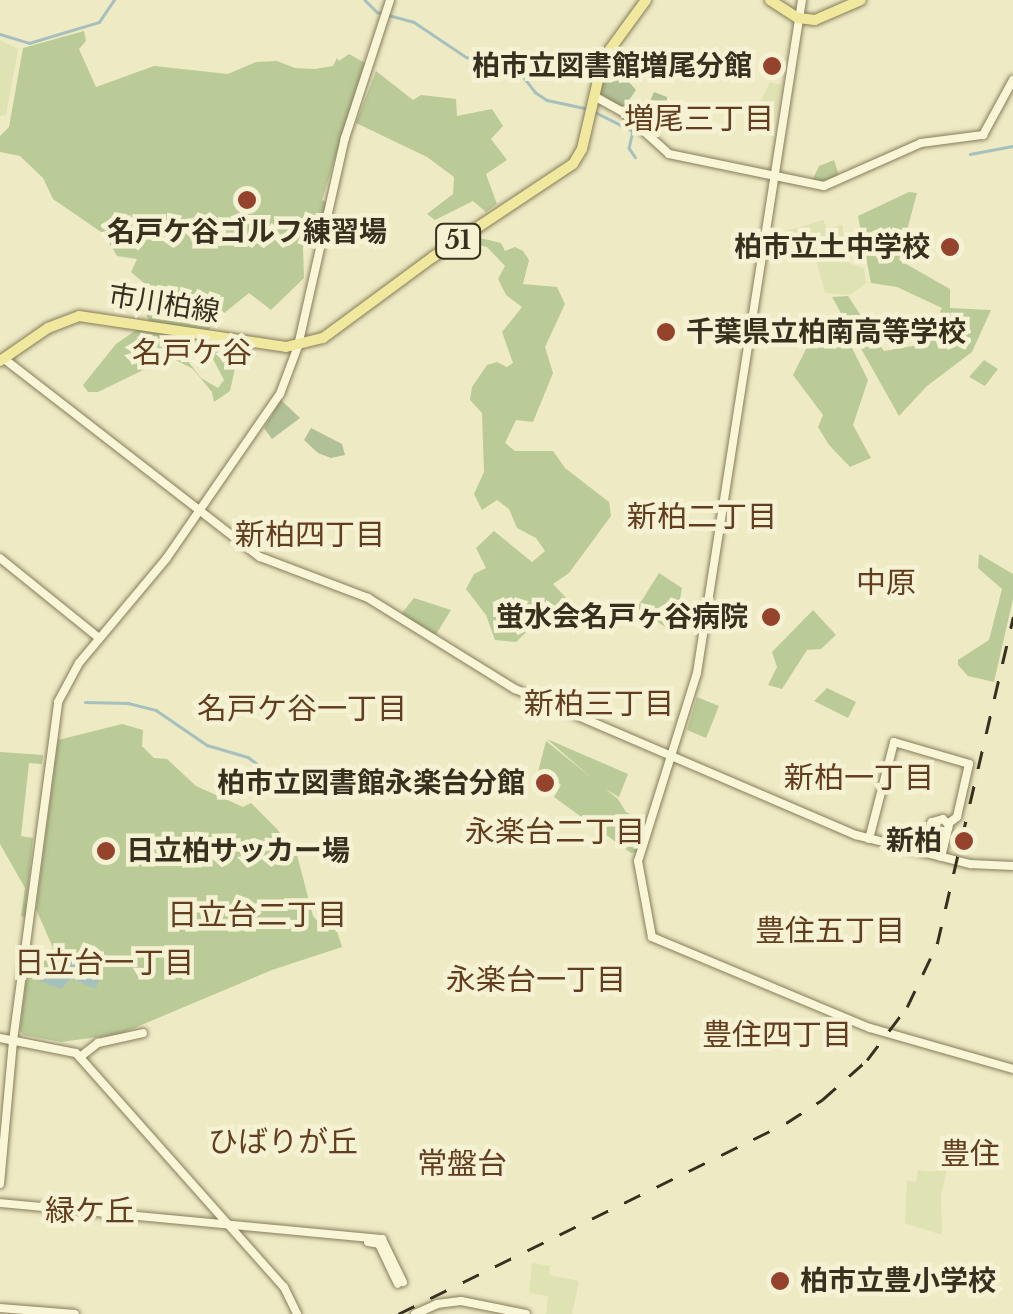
<!DOCTYPE html>
<meta charset="utf-8">
<style>
body{margin:0}
#map{position:relative;width:1013px;height:1314px;overflow:hidden;background:#edeac4;font-family:"Libre Baskerville","Noto Sans JP",serif}
div>[style]{position:absolute}
.farmland>*{inset:0;background:#dfe2b2}
.green>*{inset:0;background:#bacb98}
.cemetery>*{inset:0;background:#b2c097}
.water>*{inset:0;background:#a6c0be}
.stream>*{height:2.5px;margin:-1.25px;padding:0 1.25px;transform-origin:1.25px;border-radius:1.25px;background:#a6c0be}
.roads{filter:drop-shadow(0 0 2px #877c5b) drop-shadow(0 0 2px #877c5b)}
.tertiary>*{height:8px;margin:-4px;padding:0 4px;transform-origin:4px;border-radius:4px;background:#f8f6d7}
.primary>*{height:10px;margin:-5px;padding:0 5px;transform-origin:5px;border-radius:5px;background:#efe89d}
.rail>*{height:2.5px;margin-top:-1.25px;transform-origin:0;background:repeating-linear-gradient(90deg,#38301f 0 18px,transparent 0 36px)}
.dots>*{width:28px;height:28px;translate:-50% -50%;box-sizing:border-box;border:5px solid #f5f2d4;border-radius:50%}
span{translate:-50% -50%;white-space:nowrap;text-align:center;line-height:1.15;-webkit-text-stroke:9px #f5f2d4;paint-order:stroke}
.shield-label span{padding:2px 8px;background:#f5f2d4;border:2px solid;border-radius:8px;-webkit-text-stroke-width:0}
.shield-label{font-size:25px;color:#38301f;font-weight:700}
.poi-label{font-size:28px;color:#38301f;font-weight:700}
.right{translate:-100% -50%;text-align:right}
.left{translate:0 -50%;text-align:left}
.street-label{font-size:28px;color:#38301f}
.neighbourhood-label{font-size:30px;color:#633d1f}
</style>
<div id="map">
<div class="farmland">
<i style="clip-path:polygon(0 40px,18px 49px,6px 115px,0 116px)"></i>
<i style="clip-path:polygon(770px 82px,781px 85px,775px 122px,755px 113px)"></i>
<i style="clip-path:polygon(823px 220px,827px 228px,842px 225px,849px 263px,864px 268px,866px 283px,850px 295px,825px 293px,814px 252px,783px 232px)"></i>
<i style="clip-path:polygon(946px 1159px,949px 1159px,941px 1195px,942px 1235px,905px 1223px,907px 1180px,916px 1182px,918px 1170px,935px 1172px)"></i>
<i style="clip-path:polygon(532px 1263px,550px 1266px,549px 1275px,579px 1281px,572px 1314px,546px 1314px,548px 1296px,529px 1293px)"></i>
</div>
<div class="green">
<i style="clip-path:polygon(84px 31px,86px 41px,79px 49px,96px 87px,154px 66px,228px 74px,256px 62px,277px 61px,295px 68px,315px 69px,333px 66px,337px 58px,339px 61px,349px 54px,365px 63px,322px 200px,326px 202px,316px 250px,303px 247px,304px 278px,271px 310px,249px 293px,223px 314px,216px 311px,208px 334px,181px 329px,175px 337px,174px 343px,201px 378px,218px 388px,224px 380px,213px 359px,215px 340px,240px 346px,230px 391px,214px 402px,212px 392px,193px 369px,170px 357px,98px 392px,88px 392px,83px 385px,116px 344px,149px 321px,140px 300px,144px 283px,131px 272px,137px 259px,117px 256px,104px 234px,53px 199px,43px 178px,20px 156px,0 152px,0 136px,9px 127px,23px 48px)"></i>
<i style="clip-path:polygon(376px 71px,413px 100px,421px 95px,456px 99px,457px 116px,492px 109px,503px 126px,491px 139px,507px 160px,486px 174px,497px 204px,486px 212px,473px 201px,435px 220px,427px 214px,453px 194px,454px 177px,427px 157px,356px 123px)"></i>
<i style="clip-path:polygon(834px 160px,839px 176px,825px 183px,812px 181px,819px 166px)"></i>
<i style="clip-path:polygon(909px 192px,917px 193px,899px 260px,950px 289px,950px 308px,991px 310px,972px 352px,927px 386px,899px 416px,832px 297px,848px 296px,884px 351px,924px 344px,942px 308px,897px 287px,871px 283px,858px 216px)"></i>
<i style="clip-path:polygon(472px 236px,501px 243px,505px 251px,515px 247px,523px 251px,529px 260px,523px 284px,557px 287px,565px 304px,545px 347px,553px 373px,533px 422px,516px 420px,505px 443px,515px 451px,553px 451px,565px 468px,609px 502px,611px 516px,569px 573px,553px 584px,570px 602px,568px 610px,542px 617px,516px 642px,495px 640px,486px 615px,466px 589px,474px 574px,486px 568px,476px 548px,494px 531px,532px 562px,545px 551px,536px 538px,517px 528px,509px 509px,497px 500px,482px 510px,474px 494px,484px 472px,482px 413px,470px 400px,472px 387px,487px 365px,497px 362px,507px 367px,513px 363px,502px 332px,522px 307px,506px 295px,498px 279px,505px 266px,487px 247px,470px 243px)"></i>
<i style="clip-path:polygon(835px 314px,868px 380px,853px 425px,871px 458px,850px 467px,829px 445px,818px 427px,823px 415px,793px 375px,810px 341px)"></i>
<i style="clip-path:polygon(984px 360px,998px 369px,985px 386px,969px 377px)"></i>
<i style="clip-path:polygon(979px 554px,1013px 574px,1013px 599px,994px 682px,968px 676px,958px 665px,958px 660px,989px 640px,1002px 589px,978px 568px)"></i>
<i style="clip-path:polygon(659px 573px,682px 588px,674px 633px,637px 608px)"></i>
<i style="clip-path:polygon(414px 598px,451px 610px,435px 636px,401px 614px)"></i>
<i style="clip-path:polygon(813px 610px,836px 635px,821px 649px,807px 650px,782px 689px,768px 685px,777px 667px,772px 652px)"></i>
<i style="clip-path:polygon(827px 688px,856px 702px,848px 718px,814px 701px)"></i>
<i style="clip-path:polygon(697px 697px,719px 706px,706px 738px,687px 730px)"></i>
<i style="clip-path:polygon(122px 724px,143px 730px,142px 746px,154px 758px,167px 759px,196px 786px,243px 807px,251px 803px,277px 829px,297px 855px,313px 916px,321px 925px,332px 916px,342px 947px,272px 970px,120px 1034px,61px 1042px,23px 1035px,20px 1030px,28px 962px,53px 948px,36px 909px,58px 740px)"></i>
<i style="clip-path:polygon(547px 739px,628px 774px,619px 797px,602px 787px)"></i>
<i style="clip-path:polygon(546px 741px,618px 799px,626px 812px,647px 821px,637px 852px,631px 853px,554px 797px,561px 785px,538px 772px)"></i>
<i style="clip-path:polygon(0 752px,43px 755px,42px 764px,29px 763px,21px 836px,33px 838px,25px 917px,21px 916px,25px 888px,0 844px)"></i>
</div>
<div class="cemetery">
<i style="clip-path:polygon(613px 64px,636px 90px,623px 109px,598px 92px,605px 65px)"></i>
<i style="clip-path:polygon(654px 92px,667px 97px,666px 128px,649px 127px,654px 114px,648px 106px)"></i>
<i style="clip-path:polygon(281px 400px,300px 418px,272px 439px,264px 428px)"></i>
<i style="clip-path:polygon(311px 428px,342px 444px,345px 455px,331px 458px,318px 453px,304px 440px)"></i>
</div>
<div class="water">
<i style="clip-path:polygon(59px 961px,98px 965px,103px 972px,95px 989px,71px 978px,61px 989px,40px 981px,41px 973px)"></i>
</div>
<div class="stream">
<i style="left:365px;top:0;width:17px;rotate:45deg"></i>
<i style="left:377px;top:12px;width:38px;rotate:15deg"></i>
<i style="left:414px;top:22px;width:63px;rotate:33.9deg"></i>
<i style="left:466px;top:57px;width:50px;rotate:10.4deg"></i>
<i style="left:515px;top:66px;width:33px;rotate:52deg"></i>
<i style="left:535px;top:92px;width:14px;rotate:34deg"></i>
<i style="left:547px;top:100px;width:40px;rotate:12deg"></i>
<i style="left:0;top:34px;width:30px;rotate:17deg"></i>
<i style="left:29px;top:43px;width:73px;rotate:-16.7deg"></i>
<i style="left:99px;top:22px;width:27px;rotate:-56deg"></i>
<i style="left:593px;top:111px;width:45px;rotate:26.6deg"></i>
<i style="left:633px;top:131px;width:17px;rotate:103deg"></i>
<i style="left:629px;top:148px;width:11px;rotate:56deg"></i>
<i style="left:970px;top:154px;width:44px;rotate:-10.5deg"></i>
<i style="left:85px;top:702px;width:43px;rotate:1.3deg"></i>
<i style="left:128px;top:703px;width:29px;rotate:14deg"></i>
<i style="left:156px;top:710px;width:62px;rotate:34.5deg"></i>
<i style="left:207px;top:745px;width:43px;rotate:16.3deg"></i>
<i style="left:248px;top:757px;width:31px;rotate:37deg"></i>
</div>
<div class="roads">
<div class="tertiary">
<i style="left:802px;top:0;width:681px;rotate:98.87deg"></i>
<i style="left:697px;top:673px;width:197px;rotate:107.4deg"></i>
<i style="left:638px;top:861px;width:77px;rotate:79.6deg"></i>
<i style="left:652px;top:937px;width:236px;rotate:22.7deg"></i>
<i style="left:870px;top:1028px;width:149px;rotate:16deg"></i>
<i style="left:594px;top:96px;width:33px;rotate:29deg"></i>
<i style="left:623px;top:112px;width:62px;rotate:42.4deg"></i>
<i style="left:669px;top:154px;width:158px;rotate:11.7deg"></i>
<i style="left:824px;top:186px;width:106px;rotate:-23.9deg"></i>
<i style="left:921px;top:143px;width:63px;rotate:-7.4deg"></i>
<i style="left:983px;top:135px;width:63px;rotate:-61.4deg"></i>
<i style="left:3px;top:358px;width:325px;rotate:37.8deg"></i>
<i style="left:260px;top:557px;width:116px;rotate:20.8deg"></i>
<i style="left:368px;top:598px;width:173px;rotate:31.8deg"></i>
<i style="left:515px;top:689px;width:371px;rotate:23.2deg"></i>
<i style="left:856px;top:835px;width:118px;rotate:14.3deg"></i>
<i style="left:970px;top:864px;width:43px;rotate:2.7deg"></i>
<i style="left:0;top:558px;width:127px;rotate:38.9deg"></i>
<i style="left:869px;top:839px;width:100px;rotate:-75.5deg"></i>
<i style="left:894px;top:742px;width:78px;rotate:16.3deg"></i>
<i style="left:969px;top:764px;width:54px;rotate:102.8deg"></i>
<i style="left:957px;top:817px;width:10px;rotate:143deg"></i>
<i style="left:924px;top:853px;width:32px;rotate:-76deg"></i>
<i style="left:932px;top:822px;width:11px;rotate:-15deg"></i>
<i style="left:943px;top:819px;width:8px;rotate:45deg"></i>
<i style="left:949px;top:825px;width:33px;rotate:104deg"></i>
<i style="left:0;top:1038px;width:77px;rotate:11.2deg"></i>
<i style="left:76px;top:1053px;width:313px;rotate:48.4deg"></i>
<i style="left:284px;top:1287px;width:30px;rotate:64deg"></i>
<i style="left:80px;top:1057px;width:23px;rotate:-38deg"></i>
<i style="left:98px;top:1043px;width:46px;rotate:-12.5deg"></i>
<i style="left:0;top:1184px;width:144px;rotate:-84.8deg"></i>
<i style="left:13px;top:1041px;width:342px;rotate:-82.4deg"></i>
<i style="left:58px;top:702px;width:44px;rotate:-61.7deg"></i>
<i style="left:79px;top:663px;width:136px;rotate:-50.1deg"></i>
<i style="left:166px;top:559px;width:201px;rotate:-55.4deg"></i>
<i style="left:280px;top:394px;width:51px;rotate:-69.4deg"></i>
<i style="left:298px;top:346px;width:213px;rotate:-77.3deg"></i>
<i style="left:345px;top:138px;width:145px;rotate:-71.9deg"></i>
<i style="left:0;top:1203px;width:384px;rotate:5.4deg"></i>
<i style="left:382px;top:1239px;width:48px;rotate:64deg"></i>
<i style="left:368px;top:1242px;width:11px;rotate:10deg"></i>
<i style="left:379px;top:1244px;width:44px;rotate:64.6deg"></i>
<i style="left:0;top:1308px;width:75px;rotate:4.6deg"></i>
<i style="left:415px;top:1314px;width:24px;rotate:-24deg"></i>
<i style="left:437px;top:1304px;width:24px;rotate:-7deg"></i>
<i style="left:461px;top:1301px;width:66px;rotate:11.3deg"></i>
</div>
<div class="primary">
<i style="left:770px;top:0;width:33px;rotate:33deg"></i>
<i style="left:798px;top:18px;width:17px;rotate:7deg"></i>
<i style="left:815px;top:20px;width:50px;rotate:-23.5deg"></i>
<i style="left:0;top:361px;width:58px;rotate:-34.5deg"></i>
<i style="left:48px;top:328px;width:33px;rotate:-21deg"></i>
<i style="left:79px;top:316px;width:209px;rotate:8.5deg"></i>
<i style="left:286px;top:347px;width:38px;rotate:-14deg"></i>
<i style="left:323px;top:338px;width:137px;rotate:-36.4deg"></i>
<i style="left:433px;top:257px;width:168px;rotate:-33.6deg"></i>
<i style="left:573px;top:164px;width:17px;rotate:-59deg"></i>
<i style="left:582px;top:149px;width:92px;rotate:-76.9deg"></i>
<i style="left:603px;top:59px;width:73px;rotate:-53.9deg"></i>
</div>
</div>
<div class="rail">
<i style="left:398px;top:1314px;width:432px;rotate:-26.2deg"></i>
<i style="left:786px;top:1123px;width:43px;rotate:-32.6deg"></i>
<i style="left:822px;top:1100px;width:60px;rotate:-41.6deg"></i>
<i style="left:867px;top:1060px;width:66px;rotate:-53deg"></i>
<i style="left:907px;top:1007px;width:70px;rotate:-64.5deg"></i>
<i style="left:937px;top:944px;width:336px;rotate:-76.9deg"></i>
</div>
<div class="dots">
<i style="left:772px;top:66px;background:#95432c"></i>
<i style="left:247px;top:200px;background:#95432c"></i>
<i style="left:950px;top:247px;background:#95432c"></i>
<i style="left:666px;top:332px;background:#95432c"></i>
<i style="left:771px;top:617px;background:#95432c"></i>
<i style="left:545px;top:783px;background:#95432c"></i>
<i style="left:964px;top:841px;background:#95432c"></i>
<i style="left:106px;top:851px;background:#95432c"></i>
<i style="left:780px;top:1281px;background:#95432c"></i>
</div>
<div class="shield-label">
<span style="left:458px;top:241px">51</span>
</div>
<div class="poi-label">
<span class="right" style="left:752px;top:66px">柏市立図書館増尾分館</span>
<span style="left:247px;top:232px">名戸ケ谷ゴルフ練習場</span>
<span class="right" style="left:930px;top:247px">柏市立土中学校</span>
<span class="left" style="left:686px;top:332px">千葉県立柏南高等学校</span>
<span class="right" style="left:748px;top:617px">蛍水会名戸ヶ谷病院</span>
<span class="right" style="left:525px;top:783px">柏市立図書館永楽台分館</span>
<span class="right" style="left:942px;top:841px">新柏</span>
<span class="left" style="left:126px;top:851px">日立柏サッカー場</span>
<span class="left" style="left:800px;top:1281px">柏市立豊小学校</span>
</div>
<div class="street-label">
<span style="left:164px;top:304px;rotate:9deg">市川柏線</span>
</div>
<div class="neighbourhood-label">
<span style="left:699px;top:119px">増尾三丁目</span>
<span style="left:192px;top:353px">名戸ケ谷</span>
<span style="left:702px;top:517px">新柏二丁目</span>
<span style="left:310px;top:535px">新柏四丁目</span>
<span style="left:886px;top:583px">中原</span>
<span style="left:599px;top:704px">新柏三丁目</span>
<span style="left:302px;top:709px">名戸ケ谷一丁目</span>
<span style="left:859px;top:778px">新柏一丁目</span>
<span style="left:555px;top:832px">永楽台二丁目</span>
<span style="left:257px;top:915px">日立台二丁目</span>
<span style="left:830px;top:931px">豊住五丁目</span>
<span style="left:104px;top:963px">日立台一丁目</span>
<span style="left:536px;top:980px">永楽台一丁目</span>
<span style="left:777px;top:1035px">豊住四丁目</span>
<span style="left:283px;top:1142px">ひばりが丘</span>
<span style="left:970px;top:1154px">豊住</span>
<span style="left:462px;top:1164px">常盤台</span>
<span style="left:90px;top:1211px">緑ケ丘</span>
</div>
</div>
